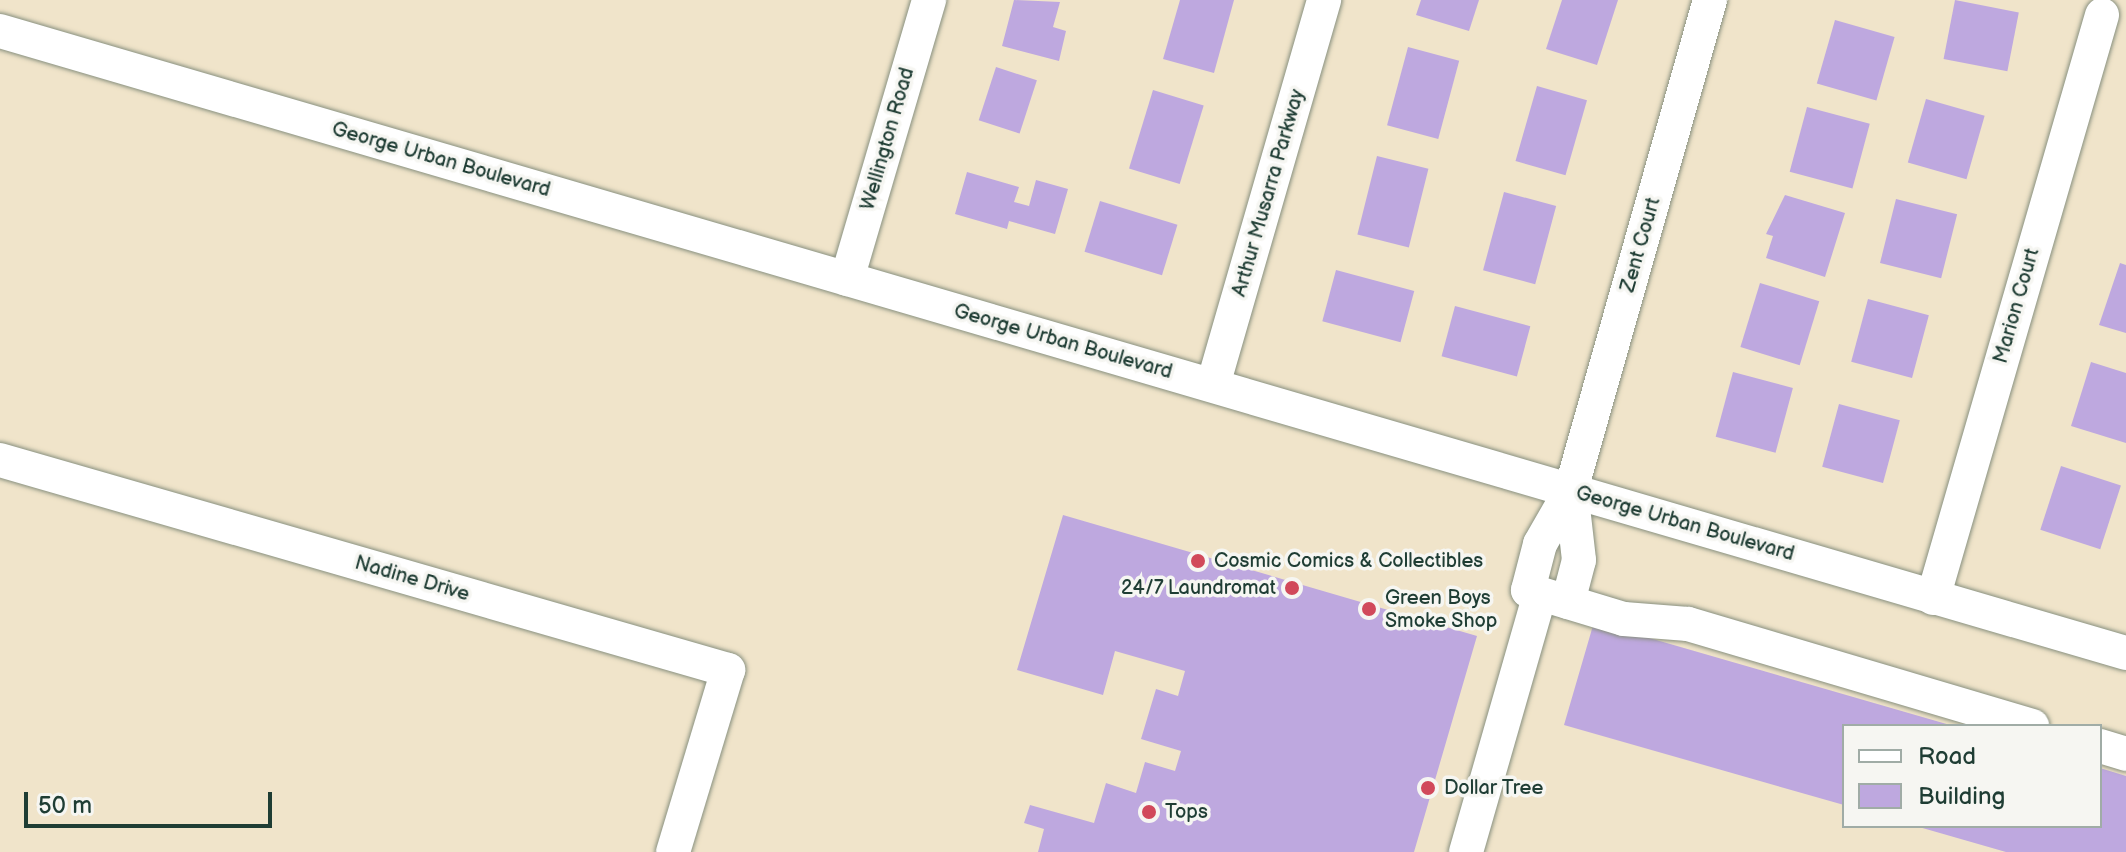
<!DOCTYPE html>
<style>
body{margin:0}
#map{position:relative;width:2126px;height:852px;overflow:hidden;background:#f0e4ca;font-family:"Balsamiq Sans",sans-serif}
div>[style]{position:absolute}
.building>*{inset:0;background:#bea8df;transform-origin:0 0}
.roads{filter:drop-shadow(0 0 2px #88907f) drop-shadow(0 0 2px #88907f)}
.minor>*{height:34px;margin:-17px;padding:0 17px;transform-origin:17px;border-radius:17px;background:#fff}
.dots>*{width:22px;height:22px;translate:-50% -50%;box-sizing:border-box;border:4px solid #f6f6f2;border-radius:50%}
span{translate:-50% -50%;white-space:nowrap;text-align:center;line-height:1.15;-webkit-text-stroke:7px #f6f6f2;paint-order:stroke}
.street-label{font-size:20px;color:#1f3d34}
.poi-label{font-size:20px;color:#1f3d34}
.left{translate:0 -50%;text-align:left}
.right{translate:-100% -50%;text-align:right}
.legend{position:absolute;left:1842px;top:724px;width:260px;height:104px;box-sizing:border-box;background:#f6f6f2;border:2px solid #a0aca6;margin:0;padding:10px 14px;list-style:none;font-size:24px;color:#1f3d34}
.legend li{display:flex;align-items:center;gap:16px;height:40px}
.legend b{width:40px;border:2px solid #a0aca6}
.scale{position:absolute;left:24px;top:792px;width:248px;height:36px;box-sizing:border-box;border:4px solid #1f3d34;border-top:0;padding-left:10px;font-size:24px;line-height:28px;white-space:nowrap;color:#1f3d34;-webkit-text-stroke:6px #f6f6f2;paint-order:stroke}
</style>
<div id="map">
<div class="building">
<i style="clip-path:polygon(1014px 0,1060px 2px,1053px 27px,1066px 31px,1059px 61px,1002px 46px)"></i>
<i style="clip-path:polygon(1180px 0,1234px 0,1214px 73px,1163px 59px)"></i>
<i style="clip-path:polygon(1421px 0,1479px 0,1469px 31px,1416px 15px)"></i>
<i style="clip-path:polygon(1562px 0,1618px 0,1597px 65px,1546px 49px)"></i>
<i style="left:1955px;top:0;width:65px;height:60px;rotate:11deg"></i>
<i style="left:1835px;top:20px;width:62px;height:66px;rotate:16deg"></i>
<i style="left:1408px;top:47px;width:53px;height:81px;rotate:15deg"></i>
<i style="left:996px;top:67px;width:43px;height:56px;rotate:18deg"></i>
<i style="left:1537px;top:86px;width:52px;height:78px;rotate:16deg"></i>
<i style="left:1153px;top:90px;width:53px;height:82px;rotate:17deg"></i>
<i style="left:1926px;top:99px;width:61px;height:66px;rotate:16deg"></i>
<i style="left:1807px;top:107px;width:65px;height:67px;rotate:15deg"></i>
<i style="left:1377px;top:156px;width:53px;height:81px;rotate:14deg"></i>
<i style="clip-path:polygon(967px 172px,1019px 187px,1014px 202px,1029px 206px,1036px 180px,1068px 189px,1055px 234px,1009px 221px,1007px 229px,955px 214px)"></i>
<i style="left:1504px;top:192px;width:54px;height:81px;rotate:15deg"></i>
<i style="clip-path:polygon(1785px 195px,1845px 213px,1825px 277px,1766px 258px,1773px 236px,1766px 234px)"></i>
<i style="left:1896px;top:199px;width:63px;height:66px;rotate:14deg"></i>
<i style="left:1100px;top:201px;width:81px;height:53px;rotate:17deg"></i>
<i style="clip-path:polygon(2120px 263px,2126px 265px,2126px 333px,2099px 325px)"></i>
<i style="left:1336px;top:270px;width:81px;height:53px;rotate:15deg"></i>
<i style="left:1760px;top:283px;width:62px;height:67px;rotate:17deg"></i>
<i style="left:1868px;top:299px;width:63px;height:65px;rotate:15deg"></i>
<i style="left:1455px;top:306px;width:78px;height:52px;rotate:15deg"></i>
<i style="clip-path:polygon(2091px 362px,2126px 373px,2126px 443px,2071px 426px)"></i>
<i style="left:1733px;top:372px;width:62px;height:67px;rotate:15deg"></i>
<i style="left:1839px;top:404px;width:63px;height:65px;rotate:15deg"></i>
<i style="left:2061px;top:466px;width:63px;height:67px;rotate:18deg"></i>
<i style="clip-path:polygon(1063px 515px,1477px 636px,1414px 852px,1038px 852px,1044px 829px,1024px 823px,1030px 805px,1094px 823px,1106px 783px,1136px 793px,1145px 762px,1175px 771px,1181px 751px,1141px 739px,1156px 689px,1178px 696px,1185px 671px,1115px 651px,1103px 695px,1017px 670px)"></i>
<i style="clip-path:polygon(1594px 622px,1950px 725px,1950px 726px,1844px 726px,1844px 805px,1564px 725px)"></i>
<i style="clip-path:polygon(2100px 768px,2126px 776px,2126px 852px,2006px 852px,1919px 827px,2100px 826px)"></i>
</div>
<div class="roads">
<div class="minor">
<i style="left:1710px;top:0;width:509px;rotate:105.84deg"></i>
<i style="left:1571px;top:490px;width:62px;rotate:119.9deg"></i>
<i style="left:1540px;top:544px;width:48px;rotate:104.6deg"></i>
<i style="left:1528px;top:590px;width:100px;rotate:16.8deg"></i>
<i style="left:1624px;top:619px;width:64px;rotate:4.5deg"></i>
<i style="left:1688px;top:624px;width:359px;rotate:16.5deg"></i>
<i style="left:0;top:31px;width:2215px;rotate:16.31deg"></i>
<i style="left:847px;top:279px;width:291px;rotate:-73.6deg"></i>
<i style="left:1213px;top:385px;width:401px;rotate:-73.9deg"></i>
<i style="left:0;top:460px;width:758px;rotate:16.09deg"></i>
<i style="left:728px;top:670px;width:190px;rotate:106.8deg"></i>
<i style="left:1933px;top:598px;width:607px;rotate:-73.83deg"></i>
<i style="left:1568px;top:602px;width:43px;rotate:-75.3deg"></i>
<i style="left:1579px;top:560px;width:70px;rotate:-96.5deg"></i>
<i style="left:2100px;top:746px;width:27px;rotate:17deg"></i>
<i style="left:1466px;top:852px;width:268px;rotate:-74deg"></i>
</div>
</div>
<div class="dots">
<i style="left:1198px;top:561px;background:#d1495b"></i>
<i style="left:1292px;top:588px;background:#d1495b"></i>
<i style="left:1369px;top:609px;background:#d1495b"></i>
<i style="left:1428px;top:788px;background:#d1495b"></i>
<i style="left:1149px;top:812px;background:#d1495b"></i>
</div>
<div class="street-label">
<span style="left:888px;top:139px;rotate:-74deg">Wellington Road</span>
<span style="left:441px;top:160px;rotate:16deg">George Urban Boulevard</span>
<span style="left:1269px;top:193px;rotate:-74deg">Arthur Musarra Parkway</span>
<span style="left:1641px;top:245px;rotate:-74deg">Zent Court</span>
<span style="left:2017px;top:306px;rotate:-74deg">Marion Court</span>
<span style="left:1063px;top:342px;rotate:16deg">George Urban Boulevard</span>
<span style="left:1685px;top:524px;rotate:16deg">George Urban Boulevard</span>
<span style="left:412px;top:579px;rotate:16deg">Nadine Drive</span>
</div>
<div class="poi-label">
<span class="left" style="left:1214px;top:561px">Cosmic Comics &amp; Collectibles</span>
<span class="right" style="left:1276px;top:588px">24/7 Laundromat</span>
<span class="left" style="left:1385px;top:610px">Green Boys<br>Smoke Shop</span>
<span class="left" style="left:1444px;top:788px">Dollar Tree</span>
<span class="left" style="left:1165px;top:812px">Tops</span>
</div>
<ul class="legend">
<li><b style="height:10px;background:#fff"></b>Road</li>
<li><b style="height:22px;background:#bea8df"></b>Building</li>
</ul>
<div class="scale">50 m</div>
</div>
